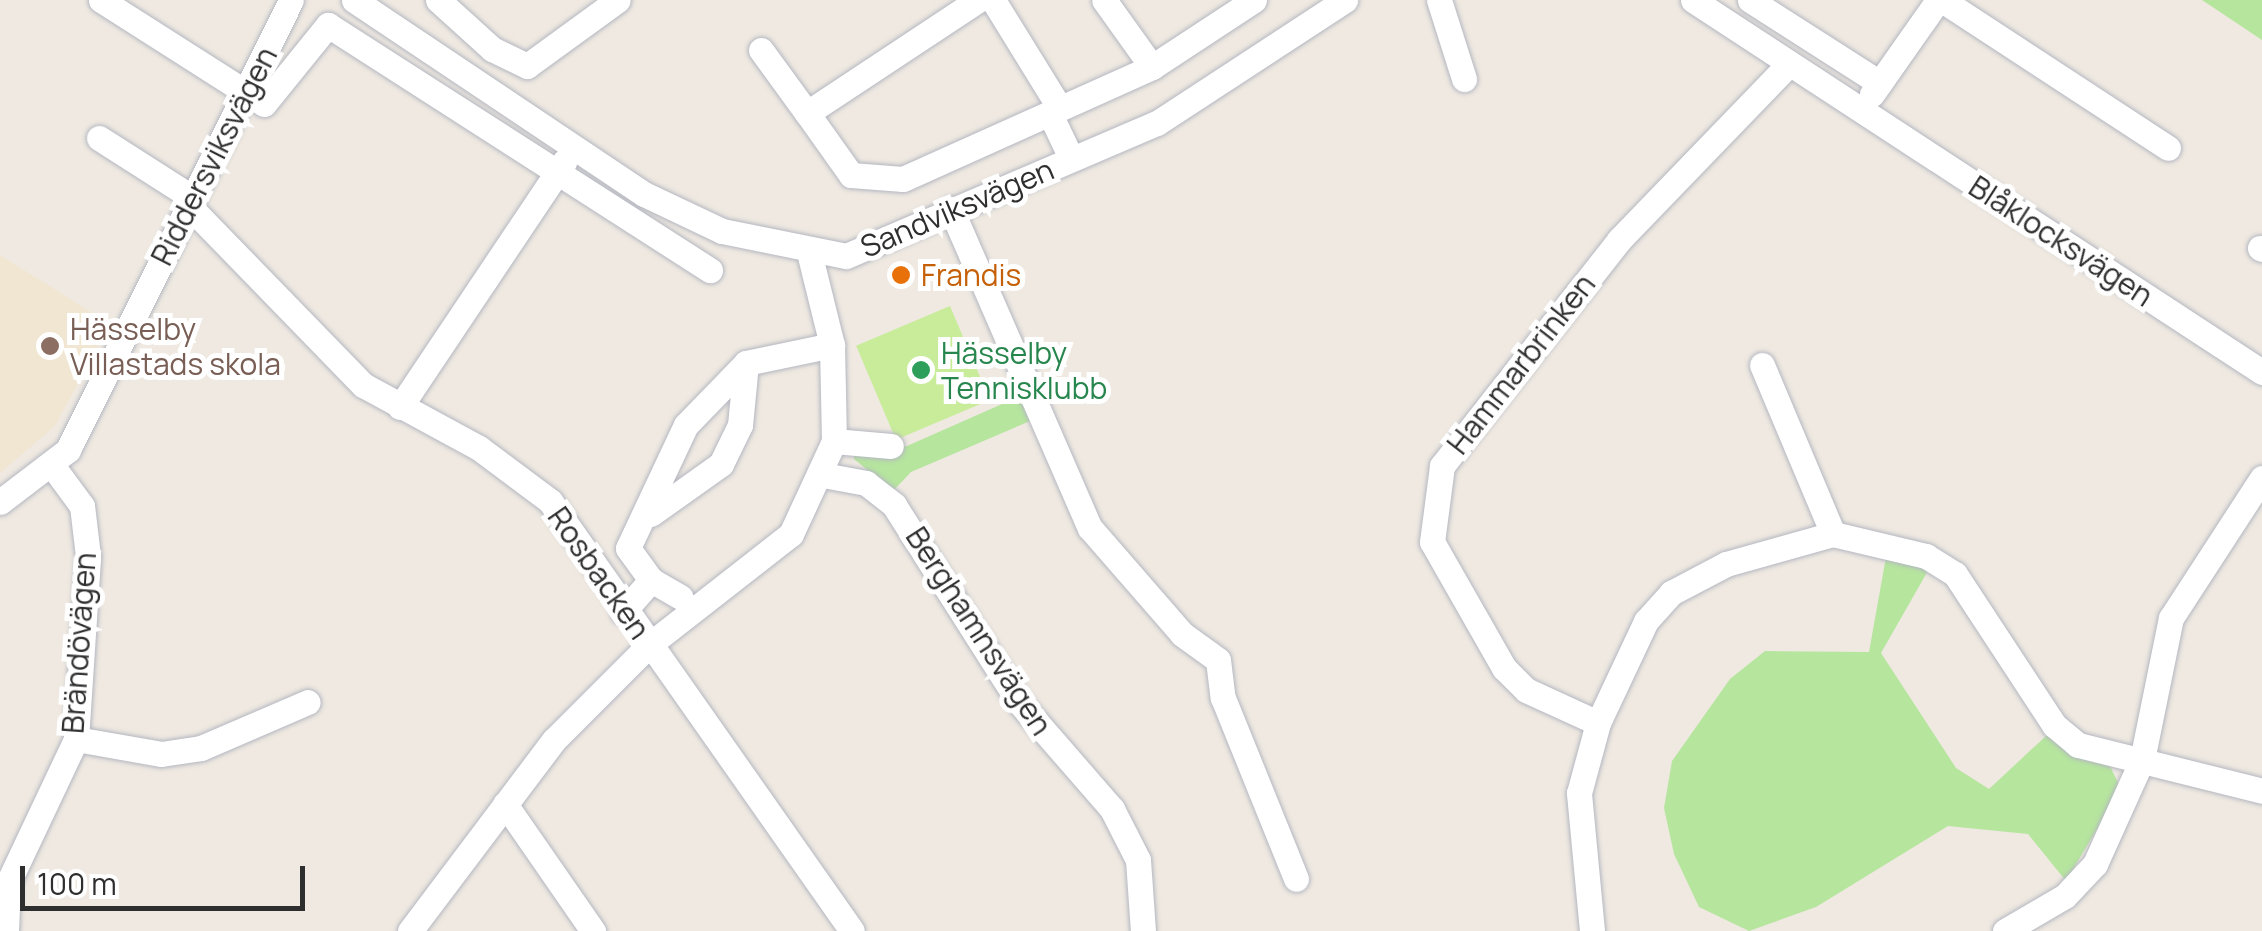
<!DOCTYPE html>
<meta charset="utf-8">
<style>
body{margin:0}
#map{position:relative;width:2262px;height:931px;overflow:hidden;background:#efe9e1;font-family:Manrope,sans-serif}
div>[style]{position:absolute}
.education>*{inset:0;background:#f0e6d1}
.green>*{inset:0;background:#b6e59e}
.pitch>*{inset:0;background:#c9ec9a;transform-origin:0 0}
.roads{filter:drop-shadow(0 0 2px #b4b7c1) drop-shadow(0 0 2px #b4b7c1)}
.minor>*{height:25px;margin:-12.5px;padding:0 12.5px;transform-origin:12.5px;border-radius:12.5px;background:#fff}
.dots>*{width:28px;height:28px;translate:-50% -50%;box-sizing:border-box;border:5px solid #fff;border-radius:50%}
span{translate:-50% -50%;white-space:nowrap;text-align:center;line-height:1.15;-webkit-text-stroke:10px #fff;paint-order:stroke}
.street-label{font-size:30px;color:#2e2e2e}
.food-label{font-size:30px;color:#c56008}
.left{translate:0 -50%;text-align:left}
.education-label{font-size:30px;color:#785e54}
.leisure-label{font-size:30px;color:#27864d}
.scale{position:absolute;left:20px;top:866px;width:285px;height:45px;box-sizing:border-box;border:5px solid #2e2e2e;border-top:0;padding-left:12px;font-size:30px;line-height:35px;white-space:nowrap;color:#2e2e2e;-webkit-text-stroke:8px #fff;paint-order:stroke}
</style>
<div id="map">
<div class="education">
<i style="clip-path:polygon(0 255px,110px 324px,55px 426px,0 473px)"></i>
</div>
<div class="green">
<i style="clip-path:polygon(2202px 0,2262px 0,2262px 40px)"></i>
<i style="clip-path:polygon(1020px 396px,1030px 421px,911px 472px,893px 491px,854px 459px,854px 448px,907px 446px)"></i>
<i style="clip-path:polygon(1886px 557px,1929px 569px,1881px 653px,1956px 768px,1989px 789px,2047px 735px,2110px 766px,2121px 789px,2066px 881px,2028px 834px,1948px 826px,1816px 907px,1749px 931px,1699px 907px,1674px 854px,1664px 808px,1672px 761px,1730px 679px,1765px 651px,1869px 652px)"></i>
</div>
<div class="pitch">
<i style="left:950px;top:306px;width:102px;height:102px;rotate:67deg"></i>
</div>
<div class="roads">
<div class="minor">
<i style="left:101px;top:0;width:193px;rotate:32.5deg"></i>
<i style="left:264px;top:104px;width:102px;rotate:-51deg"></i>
<i style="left:328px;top:25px;width:454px;rotate:32.7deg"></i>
<i style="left:354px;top:0;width:349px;rotate:33.8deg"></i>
<i style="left:644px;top:194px;width:86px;rotate:25.4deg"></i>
<i style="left:722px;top:231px;width:126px;rotate:11.4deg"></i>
<i style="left:846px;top:256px;width:338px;rotate:-23.2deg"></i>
<i style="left:1157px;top:123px;width:225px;rotate:-33.2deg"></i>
<i style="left:438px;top:0;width:73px;rotate:42.2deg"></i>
<i style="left:492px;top:49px;width:39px;rotate:26deg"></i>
<i style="left:527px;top:66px;width:112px;rotate:-36deg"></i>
<i style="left:978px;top:0;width:205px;rotate:146.5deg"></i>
<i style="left:807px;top:113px;width:76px;rotate:54.6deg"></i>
<i style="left:851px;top:175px;width:52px;rotate:4.4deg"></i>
<i style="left:903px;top:179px;width:273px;rotate:-24.2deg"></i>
<i style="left:1152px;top:67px;width:82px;rotate:-125.6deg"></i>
<i style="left:993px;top:0;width:120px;rotate:58.3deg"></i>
<i style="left:1056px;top:102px;width:16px;rotate:104deg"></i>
<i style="left:1052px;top:118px;width:44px;rotate:64.6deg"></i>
<i style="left:1439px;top:0;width:83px;rotate:72.4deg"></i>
<i style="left:1693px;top:0;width:680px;rotate:33.18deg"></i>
<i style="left:1750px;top:0;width:154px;rotate:32.6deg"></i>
<i style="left:1942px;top:0;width:270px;rotate:33.2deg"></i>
<i style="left:761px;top:50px;width:78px;rotate:53.9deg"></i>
<i style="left:1152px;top:67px;width:122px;rotate:-33.3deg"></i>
<i style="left:1872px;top:94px;width:115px;rotate:-54.9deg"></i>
<i style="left:99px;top:138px;width:112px;rotate:32.6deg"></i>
<i style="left:189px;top:206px;width:250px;rotate:45.8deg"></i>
<i style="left:363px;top:385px;width:132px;rotate:28.5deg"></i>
<i style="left:479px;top:448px;width:89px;rotate:36.7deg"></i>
<i style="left:550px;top:501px;width:525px;rotate:54.92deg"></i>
<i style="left:951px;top:209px;width:348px;rotate:66.5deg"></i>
<i style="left:1090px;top:528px;width:140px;rotate:49deg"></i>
<i style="left:1182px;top:634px;width:44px;rotate:35.8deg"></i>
<i style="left:1218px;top:660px;width:38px;rotate:83deg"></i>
<i style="left:1223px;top:698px;width:195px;rotate:68deg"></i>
<i style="left:2260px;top:248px;width:2px;rotate:27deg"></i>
<i style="left:746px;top:363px;width:88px;rotate:-11.8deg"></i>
<i style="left:1762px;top:365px;width:183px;rotate:67.2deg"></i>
<i style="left:400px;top:407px;width:295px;rotate:-56.2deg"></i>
<i style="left:834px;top:441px;width:57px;rotate:5deg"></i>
<i style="left:823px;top:475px;width:44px;rotate:10.5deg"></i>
<i style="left:866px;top:483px;width:36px;rotate:38deg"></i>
<i style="left:894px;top:505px;width:233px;rotate:57.6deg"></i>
<i style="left:1019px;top:702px;width:142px;rotate:49deg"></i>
<i style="left:1112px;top:809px;width:57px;rotate:63deg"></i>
<i style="left:1138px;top:860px;width:71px;rotate:86deg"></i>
<i style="left:0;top:502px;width:86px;rotate:-37.4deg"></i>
<i style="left:68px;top:450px;width:502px;rotate:-63.64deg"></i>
<i style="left:651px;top:580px;width:34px;rotate:30deg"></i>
<i style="left:623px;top:612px;width:43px;rotate:-48.8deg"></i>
<i style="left:651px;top:580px;width:39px;rotate:-126deg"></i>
<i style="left:628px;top:548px;width:136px;rotate:-64.8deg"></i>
<i style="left:686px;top:425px;width:86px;rotate:-45.9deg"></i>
<i style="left:746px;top:363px;width:62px;rotate:95.5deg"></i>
<i style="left:740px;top:425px;width:43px;rotate:116deg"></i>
<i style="left:721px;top:464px;width:86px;rotate:144.5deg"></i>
<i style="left:1598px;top:723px;width:79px;rotate:-155.4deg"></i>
<i style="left:1526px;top:690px;width:31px;rotate:-135deg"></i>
<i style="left:1504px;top:668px;width:145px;rotate:-119.7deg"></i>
<i style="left:1432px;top:542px;width:77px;rotate:-82.5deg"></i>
<i style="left:1442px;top:466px;width:287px;rotate:-51.9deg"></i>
<i style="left:1619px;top:240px;width:245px;rotate:-46deg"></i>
<i style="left:76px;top:739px;width:86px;rotate:10deg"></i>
<i style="left:161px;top:754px;width:40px;rotate:-8.5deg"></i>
<i style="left:201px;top:748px;width:116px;rotate:-23.3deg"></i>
<i style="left:505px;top:804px;width:155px;rotate:55.3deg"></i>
<i style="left:6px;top:931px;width:48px;rotate:-87.6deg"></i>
<i style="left:8px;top:883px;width:159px;rotate:-64.7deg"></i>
<i style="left:76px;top:739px;width:183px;rotate:-86.2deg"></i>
<i style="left:88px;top:556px;width:50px;rotate:-96.8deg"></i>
<i style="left:82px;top:506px;width:47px;rotate:-126.4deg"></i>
<i style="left:410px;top:931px;width:239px;rotate:-53deg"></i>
<i style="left:554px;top:740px;width:134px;rotate:-45deg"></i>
<i style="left:649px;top:645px;width:180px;rotate:-38deg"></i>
<i style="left:791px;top:534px;width:102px;rotate:-65.2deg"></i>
<i style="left:834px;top:441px;width:96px;rotate:-91.2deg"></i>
<i style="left:832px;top:345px;width:96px;rotate:-103.9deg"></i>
<i style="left:1592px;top:931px;width:139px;rotate:-95.4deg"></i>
<i style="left:1579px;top:793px;width:73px;rotate:-74.8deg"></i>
<i style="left:1598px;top:723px;width:113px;rotate:-64.8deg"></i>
<i style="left:1646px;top:621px;width:38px;rotate:-48deg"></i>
<i style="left:1671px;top:593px;width:62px;rotate:-27.8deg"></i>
<i style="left:1726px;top:564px;width:111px;rotate:-15.7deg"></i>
<i style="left:1833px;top:534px;width:96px;rotate:13.3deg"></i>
<i style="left:1926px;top:556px;width:34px;rotate:32deg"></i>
<i style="left:1955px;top:574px;width:181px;rotate:56.7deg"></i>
<i style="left:2054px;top:725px;width:31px;rotate:40deg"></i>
<i style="left:2078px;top:745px;width:190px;rotate:14deg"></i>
<i style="left:2005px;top:931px;width:69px;rotate:-30.3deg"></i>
<i style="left:2065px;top:896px;width:44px;rotate:-46.8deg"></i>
<i style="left:2095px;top:864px;width:114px;rotate:-65.7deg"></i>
<i style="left:2142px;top:760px;width:145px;rotate:-78.5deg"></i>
<i style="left:2171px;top:618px;width:167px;rotate:-57deg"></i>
</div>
</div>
<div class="dots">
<i style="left:901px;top:275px;background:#e8710a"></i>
<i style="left:50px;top:346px;background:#8d6e63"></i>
<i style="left:921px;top:370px;background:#2e9e5b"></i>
</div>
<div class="street-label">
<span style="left:214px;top:156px;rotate:-63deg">Riddersviksvägen</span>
<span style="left:957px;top:208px;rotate:-23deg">Sandviksvägen</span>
<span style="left:2061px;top:241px;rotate:33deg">Blåklocksvägen</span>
<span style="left:1521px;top:364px;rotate:-52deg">Hammarbrinken</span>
<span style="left:599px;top:573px;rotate:55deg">Rosbacken</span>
<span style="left:979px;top:631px;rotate:57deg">Berghamnsvägen</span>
<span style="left:79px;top:643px;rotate:-86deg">Brändövägen</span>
</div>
<div class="food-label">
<span class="left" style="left:921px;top:275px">Frandis</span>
</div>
<div class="education-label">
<span class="left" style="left:70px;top:346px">Hässelby<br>Villastads skola</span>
</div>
<div class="leisure-label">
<span class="left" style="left:941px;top:370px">Hässelby<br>Tennisklubb</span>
</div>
<div class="scale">100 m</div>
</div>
